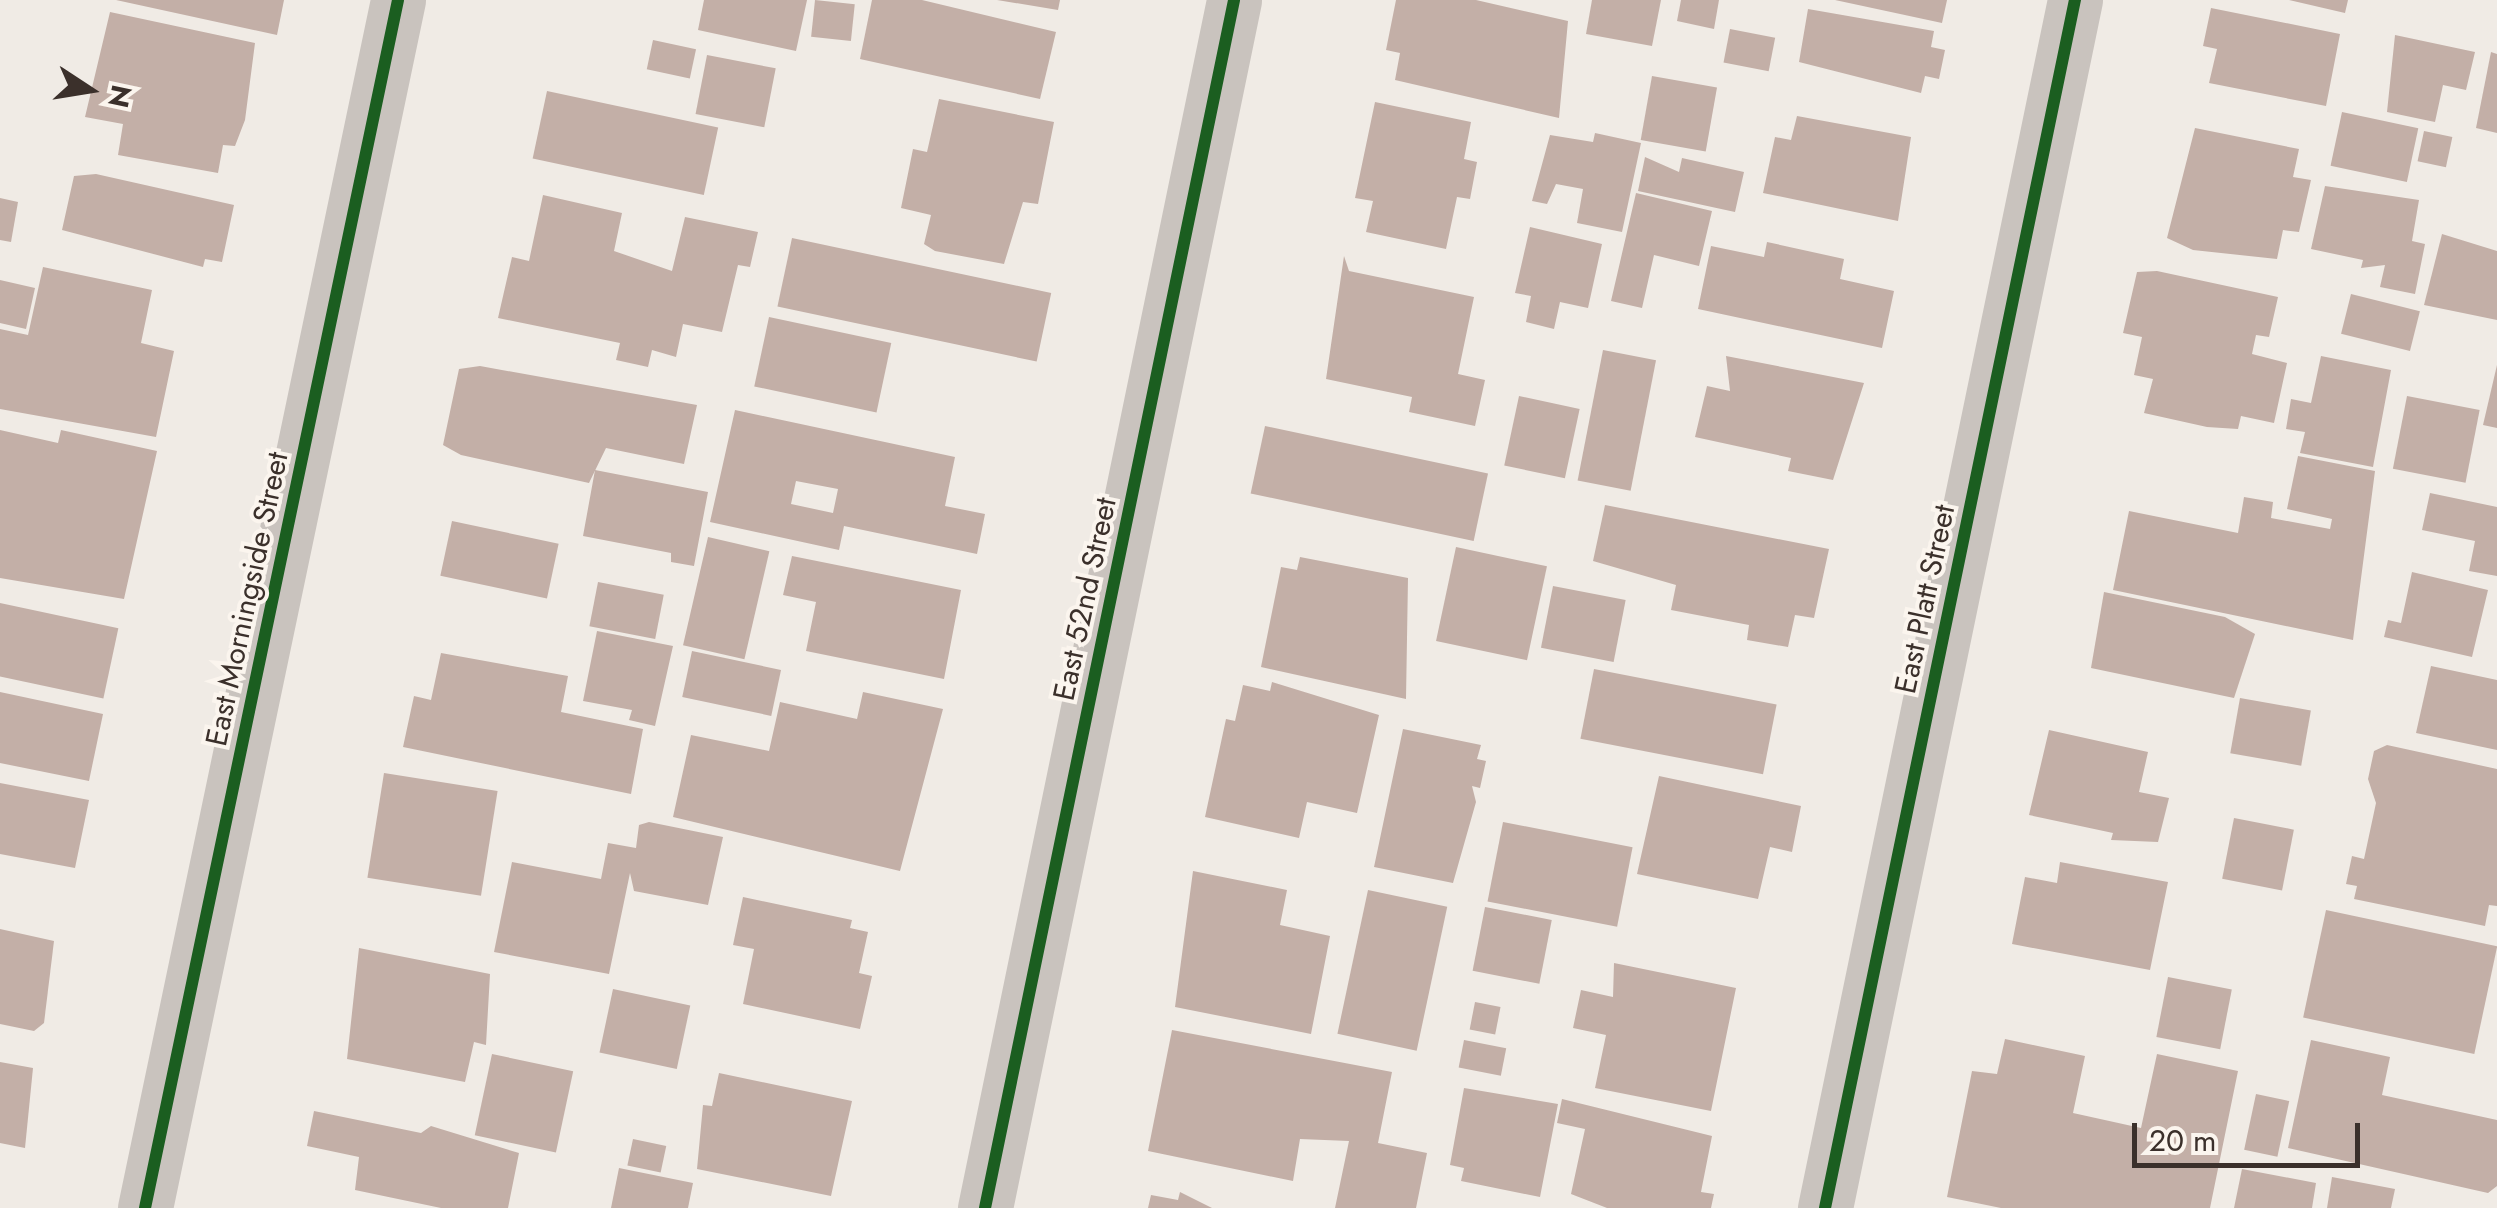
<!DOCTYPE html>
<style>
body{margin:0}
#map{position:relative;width:2497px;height:1208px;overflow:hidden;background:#f0ebe5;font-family:Jost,sans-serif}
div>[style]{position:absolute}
.building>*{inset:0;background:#c3afa7;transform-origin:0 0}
.minor>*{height:55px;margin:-27.5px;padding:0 27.5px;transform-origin:27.5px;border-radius:27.5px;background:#c9c3be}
.cycleway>*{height:12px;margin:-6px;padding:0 6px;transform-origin:6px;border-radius:6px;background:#1b5e20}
span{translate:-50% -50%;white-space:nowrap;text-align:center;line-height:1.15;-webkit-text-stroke:8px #fbf5ee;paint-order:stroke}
.street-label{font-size:30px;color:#3b302b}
.north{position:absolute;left:40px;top:40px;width:100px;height:100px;-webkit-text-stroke:8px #fbf5ee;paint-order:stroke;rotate:102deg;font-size:28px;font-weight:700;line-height:40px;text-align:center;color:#3b302b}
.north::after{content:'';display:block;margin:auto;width:35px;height:45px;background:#3b302b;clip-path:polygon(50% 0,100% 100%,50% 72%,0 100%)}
.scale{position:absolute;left:2132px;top:1123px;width:228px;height:45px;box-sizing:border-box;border:5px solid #3b302b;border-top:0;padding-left:12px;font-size:30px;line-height:35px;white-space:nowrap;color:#3b302b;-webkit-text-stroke:8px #fbf5ee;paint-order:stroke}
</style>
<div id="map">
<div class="building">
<i style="clip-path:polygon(116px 0,284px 0,277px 35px)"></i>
<i style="clip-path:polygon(704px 0,807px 0,796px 51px,698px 30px)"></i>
<i style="left:815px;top:0;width:40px;height:37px;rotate:6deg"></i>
<i style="clip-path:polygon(872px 0,922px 0,1056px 32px,1040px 99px,860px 59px)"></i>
<i style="clip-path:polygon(997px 0,1060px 0,1058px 10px)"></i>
<i style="clip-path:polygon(1396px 0,1476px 0,1568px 21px,1559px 118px,1395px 80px,1400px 53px,1386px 50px)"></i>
<i style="clip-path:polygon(1592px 0,1661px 0,1652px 46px,1586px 34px)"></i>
<i style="clip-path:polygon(1681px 0,1719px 0,1714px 29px,1677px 21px)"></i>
<i style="clip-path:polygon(1835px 0,1947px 0,1942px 23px)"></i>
<i style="clip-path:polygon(2289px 0,2348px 0,2345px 13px)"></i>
<i style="clip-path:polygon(2211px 8px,2340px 34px,2326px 106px,2209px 83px,2217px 49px,2203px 46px)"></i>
<i style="clip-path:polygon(1808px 9px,1934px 31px,1931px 47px,1945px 50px,1939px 79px,1925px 76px,1921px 93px,1799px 62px)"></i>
<i style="clip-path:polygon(110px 12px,255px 43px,245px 120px,235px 146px,223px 145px,218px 173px,118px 155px,123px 124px,85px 117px)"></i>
<i style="left:1730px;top:29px;width:46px;height:34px;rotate:11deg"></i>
<i style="clip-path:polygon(2395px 35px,2475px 52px,2466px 90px,2443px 85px,2435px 122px,2387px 112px)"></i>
<i style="left:653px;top:40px;width:44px;height:30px;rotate:12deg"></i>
<i style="clip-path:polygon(2491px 52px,2497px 54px,2497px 133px,2476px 128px)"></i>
<i style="left:707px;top:55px;width:70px;height:60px;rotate:11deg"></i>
<i style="left:1652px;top:76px;width:66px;height:65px;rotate:10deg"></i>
<i style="left:547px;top:91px;width:175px;height:69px;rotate:12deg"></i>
<i style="clip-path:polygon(939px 99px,1054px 122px,1038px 204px,1023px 202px,1004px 264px,935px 251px,924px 244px,931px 215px,901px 208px,913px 149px,927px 152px)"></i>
<i style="clip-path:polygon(1375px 102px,1471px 122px,1464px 159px,1477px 162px,1470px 199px,1457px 197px,1446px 249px,1366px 232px,1373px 201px,1355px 198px)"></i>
<i style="left:2342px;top:112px;width:78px;height:55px;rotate:12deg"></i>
<i style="clip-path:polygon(1797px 116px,1911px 137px,1898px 221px,1763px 193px,1775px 137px,1791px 140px)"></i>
<i style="clip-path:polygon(2195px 128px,2299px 149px,2293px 177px,2311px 180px,2299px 232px,2283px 230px,2277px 259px,2193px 250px,2167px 238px)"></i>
<i style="left:2424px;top:131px;width:29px;height:31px;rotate:12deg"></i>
<i style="clip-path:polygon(1595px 133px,1641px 143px,1622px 232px,1577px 223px,1583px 189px,1556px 184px,1547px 204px,1532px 201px,1550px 135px,1593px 142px)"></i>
<i style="clip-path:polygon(1645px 157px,1679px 172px,1682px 158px,1744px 172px,1735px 212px,1638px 191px)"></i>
<i style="clip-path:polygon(96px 174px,234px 205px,222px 262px,205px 259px,203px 267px,62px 230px,74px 176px)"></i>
<i style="clip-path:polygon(2325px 186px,2419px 200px,2412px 241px,2425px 244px,2415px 294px,2380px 287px,2385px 265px,2361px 268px,2363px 260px,2311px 249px)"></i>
<i style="clip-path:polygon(1636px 193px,1712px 211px,1699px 266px,1654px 255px,1642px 308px,1611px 301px)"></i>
<i style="clip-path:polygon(543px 195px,622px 213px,614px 251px,672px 271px,685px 217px,758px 232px,750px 267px,738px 265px,722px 332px,683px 324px,676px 357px,652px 350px,648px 367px,616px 360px,620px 343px,498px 318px,512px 257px,529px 261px)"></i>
<i style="clip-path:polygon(0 198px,18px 202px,11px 242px,0 240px)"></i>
<i style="clip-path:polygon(1530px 227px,1602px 244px,1588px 308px,1560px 302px,1554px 329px,1526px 322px,1531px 296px,1515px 293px)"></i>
<i style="clip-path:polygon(2442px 234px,2497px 251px,2497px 320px,2424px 305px)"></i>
<i style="left:792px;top:238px;width:265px;height:70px;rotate:12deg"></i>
<i style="clip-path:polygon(1767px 242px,1844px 259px,1840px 279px,1894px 291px,1882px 348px,1698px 309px,1711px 246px,1764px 257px)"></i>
<i style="clip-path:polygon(1344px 256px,1349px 271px,1474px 297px,1458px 374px,1485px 380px,1475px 426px,1409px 412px,1412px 397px,1326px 379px)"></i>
<i style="clip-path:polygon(43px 267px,152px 290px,141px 343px,174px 351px,156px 437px,0 409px,0 329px,28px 335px)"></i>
<i style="clip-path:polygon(2157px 271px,2278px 297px,2269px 337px,2256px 335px,2252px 354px,2287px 363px,2274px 423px,2241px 416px,2238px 429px,2207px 427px,2144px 413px,2153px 379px,2134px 375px,2142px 337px,2123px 333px,2137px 272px)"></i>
<i style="clip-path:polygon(0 280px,35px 288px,26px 329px,0 323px)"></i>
<i style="left:2351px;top:294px;width:71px;height:41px;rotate:14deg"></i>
<i style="left:769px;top:317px;width:125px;height:71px;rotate:12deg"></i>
<i style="left:1603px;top:350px;width:54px;height:133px;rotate:11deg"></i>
<i style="clip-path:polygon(1726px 356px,1864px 383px,1833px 480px,1788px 471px,1791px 458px,1695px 437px,1707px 386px,1730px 391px)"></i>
<i style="clip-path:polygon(2321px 356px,2391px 370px,2373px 467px,2300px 453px,2305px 432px,2286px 429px,2291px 399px,2311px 403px)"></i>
<i style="clip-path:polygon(2497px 365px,2497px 428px,2483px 425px)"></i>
<i style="clip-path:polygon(480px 366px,697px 405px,684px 464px,606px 448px,589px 483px,461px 455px,443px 445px,459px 369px)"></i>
<i style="left:1519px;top:396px;width:62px;height:71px;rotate:12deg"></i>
<i style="left:2407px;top:396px;width:74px;height:74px;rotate:11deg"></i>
<i style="clip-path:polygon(evenodd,735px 410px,955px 457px,945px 506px,985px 514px,977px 554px,844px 526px,839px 550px,710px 522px,735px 410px,796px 481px,838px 489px,833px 513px,791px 504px,796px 481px)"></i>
<i style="left:1265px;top:426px;width:228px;height:69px;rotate:12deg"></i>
<i style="clip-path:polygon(0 430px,58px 443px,61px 430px,157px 451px,124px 599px,0 578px)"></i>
<i style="clip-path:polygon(2298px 456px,2375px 471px,2353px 640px,2113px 590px,2129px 511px,2238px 533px,2244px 497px,2273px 502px,2271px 518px,2330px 529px,2332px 519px,2287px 509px)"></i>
<i style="clip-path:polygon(595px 470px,708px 492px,694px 566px,671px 562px,671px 553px,583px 536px)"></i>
<i style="clip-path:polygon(2430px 493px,2497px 507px,2497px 576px,2469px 571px,2475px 541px,2422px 530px)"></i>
<i style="clip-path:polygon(1605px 505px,1829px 549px,1814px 618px,1795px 615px,1788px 647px,1747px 640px,1749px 625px,1671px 610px,1676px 585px,1593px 561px)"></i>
<i style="left:452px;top:521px;width:109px;height:56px;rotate:12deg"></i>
<i style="left:708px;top:537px;width:63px;height:111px;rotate:13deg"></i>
<i style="left:1456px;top:547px;width:93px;height:96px;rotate:12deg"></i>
<i style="clip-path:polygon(792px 556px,961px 590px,944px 679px,806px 651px,816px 602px,783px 595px)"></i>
<i style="clip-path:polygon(1300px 557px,1408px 578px,1406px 699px,1261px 667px,1281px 567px,1297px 570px)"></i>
<i style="clip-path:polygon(2412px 572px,2488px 590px,2472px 657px,2384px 637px,2388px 620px,2401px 623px)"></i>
<i style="left:598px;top:582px;width:67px;height:45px;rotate:11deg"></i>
<i style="left:1553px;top:586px;width:74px;height:63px;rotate:11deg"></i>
<i style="clip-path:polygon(2104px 592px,2225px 617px,2255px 634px,2234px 698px,2091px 668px)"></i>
<i style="left:0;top:603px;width:121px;height:72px;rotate:12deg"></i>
<i style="clip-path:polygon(597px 631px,673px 646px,655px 726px,629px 720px,632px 710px,583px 701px)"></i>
<i style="left:692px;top:651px;width:91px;height:47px;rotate:12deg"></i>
<i style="clip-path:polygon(441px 653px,568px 676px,561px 712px,643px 729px,631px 794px,403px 747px,414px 696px,431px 700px)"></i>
<i style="clip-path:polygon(2431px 666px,2497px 680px,2497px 750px,2416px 733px)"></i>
<i style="left:1594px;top:669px;width:186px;height:71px;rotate:11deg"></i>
<i style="clip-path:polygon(1272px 682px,1379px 715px,1357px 813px,1307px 802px,1299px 838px,1205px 817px,1226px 719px,1235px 721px,1243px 685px,1270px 691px)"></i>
<i style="clip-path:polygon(0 692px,103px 714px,89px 781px,0 763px)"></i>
<i style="clip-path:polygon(863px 692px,943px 709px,900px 871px,673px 817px,691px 735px,769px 751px,780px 702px,857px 719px)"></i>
<i style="left:2240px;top:698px;width:72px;height:56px;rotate:10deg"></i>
<i style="clip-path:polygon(1403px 729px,1481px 745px,1477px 759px,1486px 761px,1480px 788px,1472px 786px,1476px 802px,1453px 883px,1374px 867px)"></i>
<i style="clip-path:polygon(2049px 730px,2148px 752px,2139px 792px,2169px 798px,2158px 842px,2111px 840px,2113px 833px,2029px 815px)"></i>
<i style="clip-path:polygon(2387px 745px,2497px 769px,2497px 906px,2489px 905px,2485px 926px,2354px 899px,2357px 886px,2346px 884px,2352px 856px,2364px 859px,2376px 803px,2368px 779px,2374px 751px)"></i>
<i style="left:384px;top:773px;width:115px;height:106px;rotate:9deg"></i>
<i style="clip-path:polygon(1659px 776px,1801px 806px,1792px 852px,1770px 847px,1758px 899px,1637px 874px)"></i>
<i style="clip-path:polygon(0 783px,89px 800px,75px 868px,0 854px)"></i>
<i style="left:2234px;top:818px;width:61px;height:62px;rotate:11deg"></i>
<i style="clip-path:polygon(649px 822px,723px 837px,708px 905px,634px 891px,630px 873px,609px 974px,494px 952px,512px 862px,601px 879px,608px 843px,636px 848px,639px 825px)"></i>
<i style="left:1503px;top:822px;width:132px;height:81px;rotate:11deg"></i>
<i style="clip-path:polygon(2060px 862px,2168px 882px,2150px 970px,2012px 944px,2025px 877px,2057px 883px)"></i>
<i style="clip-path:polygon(1193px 871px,1287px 890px,1280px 925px,1330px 936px,1311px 1034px,1175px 1007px)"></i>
<i style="left:1368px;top:890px;width:81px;height:147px;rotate:12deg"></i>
<i style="clip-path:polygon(743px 897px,852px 920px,850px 928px,868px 932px,859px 973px,872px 976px,860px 1029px,743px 1004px,754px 949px,733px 945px)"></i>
<i style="left:1485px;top:907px;width:68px;height:65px;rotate:11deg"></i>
<i style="left:2326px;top:910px;width:175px;height:110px;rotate:12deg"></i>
<i style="clip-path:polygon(0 929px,54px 941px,44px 1023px,34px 1031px,0 1024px)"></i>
<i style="clip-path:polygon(359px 948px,490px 974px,486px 1045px,474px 1042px,465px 1082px,347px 1059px)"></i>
<i style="clip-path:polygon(1614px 963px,1736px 988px,1711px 1111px,1595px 1088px,1606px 1035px,1573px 1028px,1581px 990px,1613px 997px)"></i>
<i style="left:2168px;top:977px;width:65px;height:61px;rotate:11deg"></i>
<i style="left:613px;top:989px;width:79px;height:65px;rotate:12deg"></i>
<i style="left:1475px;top:1002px;width:26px;height:28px;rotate:11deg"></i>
<i style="clip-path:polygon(1172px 1030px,1392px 1072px,1378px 1143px,1427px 1153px,1416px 1208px,1335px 1208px,1349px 1141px,1300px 1139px,1293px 1181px,1148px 1151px)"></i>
<i style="clip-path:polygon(2005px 1039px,2085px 1056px,2073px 1113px,2141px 1128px,2157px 1054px,2238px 1071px,2210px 1208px,2001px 1208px,1947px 1197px,1972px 1071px,1997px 1074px)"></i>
<i style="left:1464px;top:1040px;width:43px;height:28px;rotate:11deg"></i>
<i style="clip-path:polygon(2311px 1040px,2390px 1057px,2382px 1095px,2497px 1120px,2497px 1186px,2488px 1193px,2288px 1148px)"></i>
<i style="left:492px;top:1054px;width:83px;height:83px;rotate:12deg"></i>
<i style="clip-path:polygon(0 1062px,33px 1068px,25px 1148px,0 1143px)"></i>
<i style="clip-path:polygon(719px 1073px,852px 1101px,831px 1196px,697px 1169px,703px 1105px,712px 1106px)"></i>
<i style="clip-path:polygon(1464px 1088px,1558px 1104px,1540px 1197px,1461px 1181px,1464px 1168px,1450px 1165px)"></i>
<i style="left:2256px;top:1094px;width:34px;height:57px;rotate:12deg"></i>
<i style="clip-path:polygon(1562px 1099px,1712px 1136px,1701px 1192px,1714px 1194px,1711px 1208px,1607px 1208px,1571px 1194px,1585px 1129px,1557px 1123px)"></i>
<i style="clip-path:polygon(314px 1111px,421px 1133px,431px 1126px,519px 1153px,508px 1208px,441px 1208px,355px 1190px,359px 1157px,307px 1146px)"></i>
<i style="left:633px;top:1139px;width:34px;height:27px;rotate:12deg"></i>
<i style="clip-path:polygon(619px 1168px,693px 1183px,688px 1208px,611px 1208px)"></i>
<i style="clip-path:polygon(2242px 1169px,2316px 1183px,2312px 1208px,2234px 1208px)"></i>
<i style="clip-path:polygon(2332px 1177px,2395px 1189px,2391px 1208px,2327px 1208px)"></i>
<i style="clip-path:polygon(1180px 1192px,1212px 1208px,1148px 1208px,1151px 1195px,1178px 1200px)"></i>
</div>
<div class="minor">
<i style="left:145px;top:1208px;width:1234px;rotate:-78.17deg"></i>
<i style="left:985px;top:1208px;width:1233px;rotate:-78.35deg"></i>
<i style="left:1825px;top:1208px;width:1234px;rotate:-78.31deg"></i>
</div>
<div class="cycleway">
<i style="left:145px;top:1208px;width:1234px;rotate:-78.17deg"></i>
<i style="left:985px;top:1208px;width:1233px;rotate:-78.35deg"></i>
<i style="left:1825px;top:1208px;width:1234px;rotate:-78.31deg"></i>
</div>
<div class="street-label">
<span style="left:247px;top:599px;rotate:-78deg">East Morningside Street</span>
<span style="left:1085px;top:599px;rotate:-78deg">East 52nd Street</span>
<span style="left:1925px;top:599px;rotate:-78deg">East Platt Street</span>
</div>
<div class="north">N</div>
<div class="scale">20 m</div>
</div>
